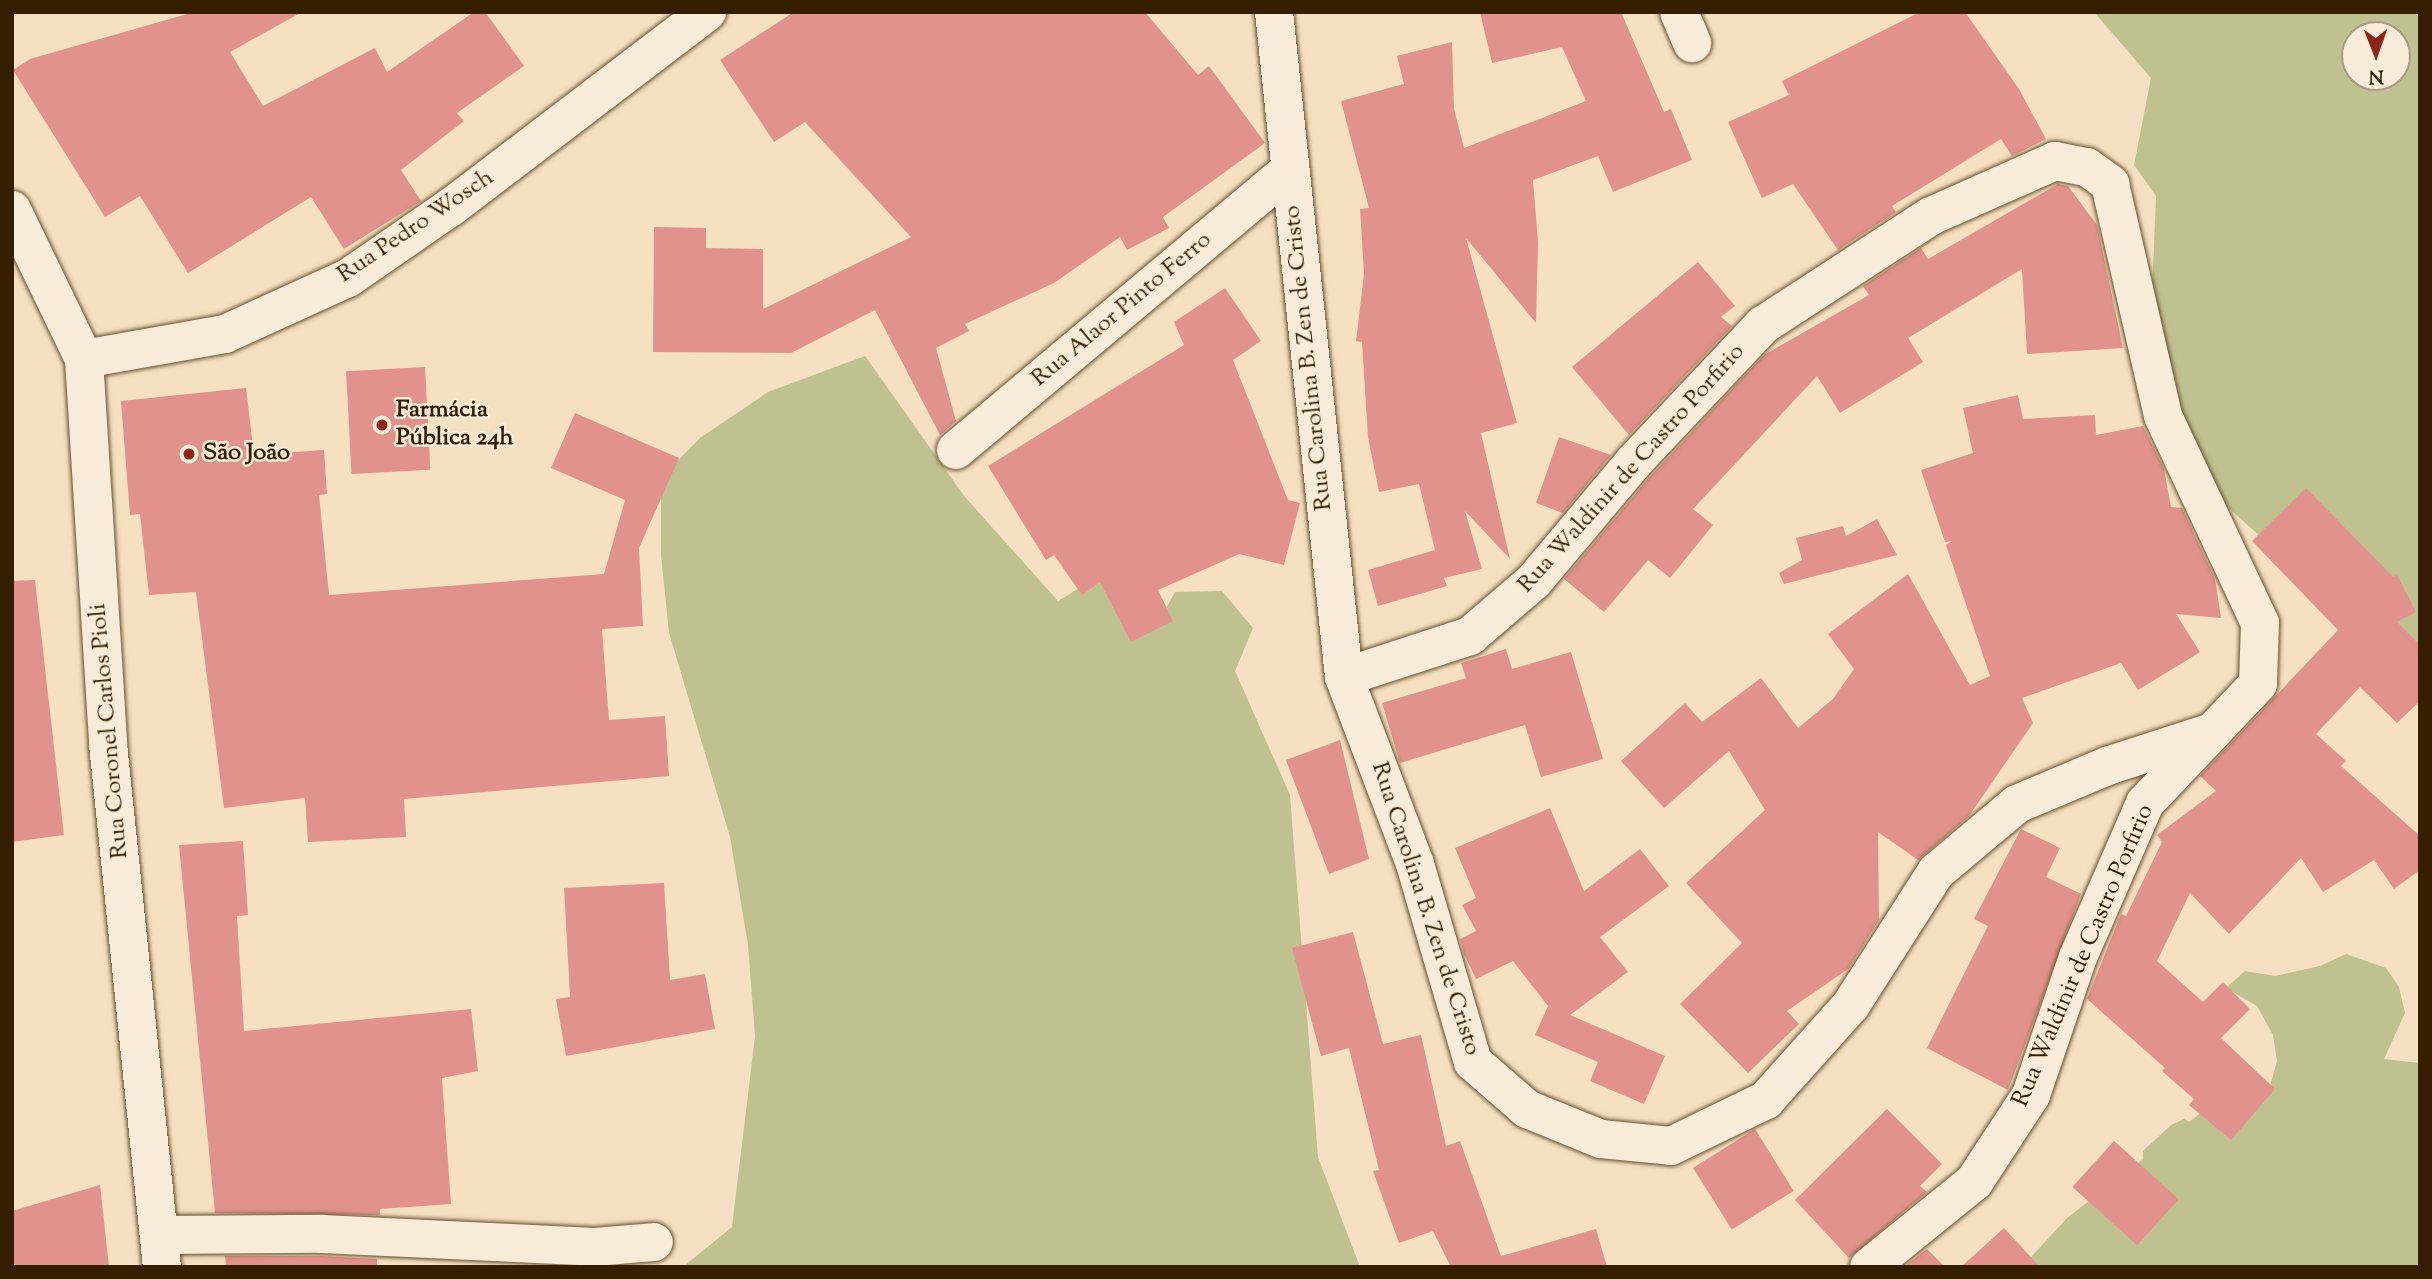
<!DOCTYPE html>
<meta charset="utf-8">
<style>
body{margin:0}
#map{position:relative;width:2432px;height:1279px;overflow:hidden;background:#f5e0c1;font-family:"Sorts Mill Goudy",serif}
div>[style]{position:absolute}
.green>*{inset:0;background:#c0c190}
.building>*{inset:0;background:#e2928c;transform-origin:0 0}
.roads{filter:drop-shadow(0 0 2px #654e30) drop-shadow(0 0 2px #654e30)}
.minor>*{height:38px;margin:-19px;padding:0 19px;transform-origin:19px;border-radius:19px;background:#f8ebd7}
.tertiary>*{height:38px;margin:-19px;padding:0 19px;transform-origin:19px;border-radius:19px;background:#f8ebd7}
.secondary>*{height:38px;margin:-19px;padding:0 19px;transform-origin:19px;border-radius:19px;background:#f8ebd7}
.dots>*{width:19px;height:19px;translate:-50% -50%;box-sizing:border-box;border:4px solid #f8ebd7;border-radius:50%}
span{translate:-50% -50%;white-space:nowrap;text-align:center;line-height:1.15;-webkit-text-stroke:5px #f8ebd7;paint-order:stroke}
.street-label{font-size:24px;color:#351e00}
.poi-label{font-size:24px;color:#351e00;font-weight:700}
.left{translate:0 -50%;text-align:left}
.frame{position:absolute;inset:0;border:14px solid #351e00;pointer-events:none}
.north{position:absolute;left:2341px;top:21px;width:70px;height:70px;box-sizing:border-box;background:#f8ebd7;border:2px solid #aa9981;border-radius:50%;rotate:179deg;font-size:19px;font-weight:700;line-height:28px;text-align:center;color:#351e00}
.north::after{content:'';display:block;margin:auto;width:24px;height:32px;background:#8f2418;clip-path:polygon(50% 0,100% 100%,50% 72%,0 100%)}
</style>
<div id="map">
<div class="green">
<i style="clip-path:polygon(evenodd,2094px 12px,2420px 12px,2420px 682px,2186px 469px,2150px 342px,2156px 196px,2134px 165px,2151px 78px,2094px 12px,2355px 35px,2397px 35px,2397px 77px,2355px 77px,2355px 35px)"></i>
<i style="clip-path:polygon(865px 356px,965px 497px,1058px 601px,1108px 570px,1165px 610px,1175px 592px,1222px 591px,1253px 628px,1235px 671px,1290px 795px,1318px 1157px,1360px 1267px,683px 1267px,732px 1227px,755px 1036px,748px 945px,730px 837px,669px 633px,661px 555px,661px 478px,700px 438px,768px 392px)"></i>
<i style="clip-path:polygon(2346px 954px,2386px 968px,2399px 987px,2405px 1013px,2384px 1059px,2420px 1063px,2420px 1267px,2022px 1267px,2067px 1218px,2143px 1159px,2143px 1151px,2171px 1125px,2184px 1119px,2189px 1122px,2219px 1099px,2268px 1093px,2277px 1061px,2273px 1035px,2257px 1006px,2226px 988px,2245px 971px,2275px 976px,2320px 966px)"></i>
</div>
<div class="building">
<i style="clip-path:polygon(194px 12px,302px 12px,230px 52px,263px 106px,375px 48px,387px 72px,474px 12px,485px 12px,524px 66px,457px 113px,464px 121px,401px 170px,421px 201px,344px 249px,311px 197px,188px 273px,140px 196px,105px 217px,13px 70px,30px 59px)"></i>
<i style="clip-path:polygon(794px 12px,1145px 12px,1198px 75px,1209px 66px,1265px 143px,1163px 217px,1169px 228px,1127px 250px,1120px 237px,1054px 283px,965px 324px,969px 331px,936px 348px,956px 421px,940px 435px,875px 310px,791px 353px,653px 352px,654px 227px,706px 228px,706px 248px,763px 249px,763px 309px,911px 237px,805px 122px,774px 142px,720px 60px)"></i>
<i style="clip-path:polygon(1480px 12px,1621px 12px,1664px 112px,1671px 109px,1692px 160px,1613px 192px,1598px 156px,1533px 180px,1538px 242px,1536px 323px,1466px 238px,1517px 423px,1481px 433px,1510px 559px,1465px 511px,1482px 569px,1444px 578px,1447px 586px,1378px 606px,1368px 570px,1435px 550px,1419px 484px,1379px 492px,1368px 437px,1362px 342px,1356px 341px,1364px 274px,1360px 209px,1369px 208px,1341px 101px,1404px 84px,1397px 56px,1452px 42px,1454px 109px,1464px 148px,1586px 101px,1562px 47px,1492px 63px)"></i>
<i style="clip-path:polygon(1920px 12px,1965px 12px,2019px 89px,2046px 139px,2012px 156px,2001px 139px,1892px 206px,1896px 212px,1838px 250px,1793px 184px,1762px 198px,1728px 122px,1789px 95px,1782px 81px)"></i>
<i style="clip-path:polygon(2058px 184px,2068px 186px,2097px 225px,2123px 348px,2027px 354px,2022px 269px,1908px 338px,1923px 362px,1840px 413px,1817px 376px,1693px 509px,1713px 525px,1670px 578px,1648px 560px,1604px 612px,1564px 579px,1649px 478px,1764px 355px,1869px 295px,1863px 286px,1921px 248px,1928px 259px)"></i>
<i style="clip-path:polygon(1698px 262px,1735px 306px,1721px 317px,1732px 326px,1629px 435px,1572px 367px)"></i>
<i style="clip-path:polygon(1225px 288px,1261px 341px,1233px 360px,1288px 500px,1300px 503px,1284px 565px,1239px 554px,1158px 590px,1173px 621px,1131px 642px,1100px 582px,1082px 595px,1054px 555px,1046px 560px,988px 466px,1184px 345px,1174px 322px)"></i>
<i style="left:425px;top:367px;width:103px;height:79px;rotate:87deg"></i>
<i style="clip-path:polygon(246px 388px,254px 455px,324px 450px,327px 494px,319px 495px,329px 595px,604px 574px,625px 500px,551px 468px,575px 413px,679px 458px,639px 548px,643px 626px,602px 629px,609px 720px,665px 716px,669px 776px,404px 799px,406px 837px,308px 842px,305px 798px,224px 808px,196px 592px,149px 595px,140px 514px,130px 515px,121px 401px)"></i>
<i style="clip-path:polygon(2018px 395px,2023px 419px,2095px 415px,2096px 435px,2143px 426px,2164px 469px,2171px 507px,2182px 508px,2215px 579px,2221px 618px,2176px 614px,2200px 652px,2138px 690px,2121px 663px,2022px 698px,2033px 723px,1969px 816px,1918px 860px,1878px 832px,1879px 920px,1848px 969px,1787px 1011px,1799px 1024px,1748px 1073px,1680px 1004px,1742px 943px,1686px 883px,1765px 810px,1729px 751px,1664px 808px,1621px 761px,1685px 703px,1702px 722px,1761px 678px,1798px 728px,1833px 699px,1854px 669px,1828px 634px,1908px 574px,1970px 685px,1990px 676px,1946px 545px,1952px 541px,1945px 542px,1921px 470px,1973px 453px,1963px 408px)"></i>
<i style="clip-path:polygon(1559px 437px,1611px 455px,1563px 513px,1536px 503px)"></i>
<i style="clip-path:polygon(2306px 488px,2393px 577px,2397px 575px,2416px 612px,2397px 622px,2420px 645px,2420px 701px,2397px 723px,2360px 687px,2316px 734px,2346px 761px,2341px 766px,2420px 836px,2420px 870px,2394px 889px,2374px 860px,2323px 892px,2301px 858px,2229px 934px,2190px 893px,2157px 961px,2203px 1002px,2223px 982px,2250px 1009px,2221px 1038px,2275px 1089px,2231px 1140px,2189px 1105px,2194px 1099px,2162px 1071px,2165px 1068px,2087px 999px,2121px 914px,2126px 916px,2162px 842px,2157px 835px,2216px 791px,2200px 776px,2338px 630px,2252px 541px)"></i>
<i style="clip-path:polygon(1877px 519px,1897px 555px,1784px 584px,1779px 573px,1802px 560px,1796px 538px,1843px 526px,1846px 536px)"></i>
<i style="clip-path:polygon(35px 580px,64px 835px,12px 842px,12px 581px)"></i>
<i style="clip-path:polygon(1506px 649px,1512px 669px,1571px 652px,1603px 759px,1541px 777px,1525px 725px,1400px 763px,1382px 703px,1466px 678px,1461px 663px)"></i>
<i style="clip-path:polygon(1340px 740px,1369px 859px,1329px 874px,1286px 760px)"></i>
<i style="clip-path:polygon(1550px 808px,1584px 891px,1640px 849px,1669px 886px,1600px 937px,1628px 972px,1570px 1015px,1665px 1056px,1644px 1104px,1590px 1081px,1598px 1062px,1535px 1035px,1548px 1006px,1513px 961px,1476px 979px,1464px 954px,1460px 939px,1476px 931px,1462px 905px,1476px 898px,1455px 848px)"></i>
<i style="clip-path:polygon(2021px 829px,2060px 848px,2046px 877px,2081px 894px,2008px 1090px,1927px 1048px,1988px 926px,1974px 919px)"></i>
<i style="clip-path:polygon(243px 841px,248px 915px,237px 916px,244px 1031px,471px 1009px,478px 1071px,442px 1078px,451px 1204px,380px 1209px,380px 1215px,215px 1213px,179px 845px)"></i>
<i style="clip-path:polygon(664px 883px,670px 980px,705px 974px,715px 1029px,566px 1056px,556px 999px,570px 997px,564px 888px)"></i>
<i style="clip-path:polygon(1353px 932px,1383px 1044px,1421px 1035px,1446px 1146px,1460px 1141px,1501px 1256px,1596px 1229px,1607px 1267px,1451px 1267px,1433px 1231px,1399px 1243px,1373px 1171px,1379px 1170px,1349px 1048px,1321px 1056px,1292px 948px)"></i>
<i style="clip-path:polygon(1887px 1109px,1942px 1164px,1920px 1186px,1927px 1192px,1849px 1258px,1795px 1200px)"></i>
<i style="left:1755px;top:1129px;width:73px;height:73px;rotate:58deg"></i>
<i style="left:2114px;top:1141px;width:87px;height:62px;rotate:42deg"></i>
<i style="clip-path:polygon(100px 1185px,109px 1267px,12px 1267px,12px 1211px)"></i>
<i style="clip-path:polygon(2004px 1228px,2040px 1267px,1961px 1267px)"></i>
<i style="clip-path:polygon(1927px 1249px,1945px 1267px,1904px 1267px)"></i>
<i style="clip-path:polygon(225px 1256px,322px 1256px,377px 1259px,377px 1267px,226px 1267px)"></i>
</div>
<div class="roads">
<div class="minor">
<i style="left:1274px;top:12px;width:669px;rotate:83.99deg"></i>
<i style="left:1344px;top:677px;width:200px;rotate:69.2deg"></i>
<i style="left:1415px;top:864px;width:206px;rotate:73.7deg"></i>
<i style="left:1473px;top:1062px;width:72px;rotate:41deg"></i>
<i style="left:1527px;top:1109px;width:80px;rotate:22.1deg"></i>
<i style="left:1601px;top:1139px;width:70px;rotate:5.7deg"></i>
<i style="left:1671px;top:1146px;width:106px;rotate:-25.8deg"></i>
<i style="left:1766px;top:1100px;width:127px;rotate:-48.2deg"></i>
<i style="left:1851px;top:1005px;width:158px;rotate:-57.4deg"></i>
<i style="left:1936px;top:872px;width:106px;rotate:-40deg"></i>
<i style="left:2017px;top:804px;width:101px;rotate:-22.8deg"></i>
<i style="left:2110px;top:765px;width:101px;rotate:-17.9deg"></i>
<i style="left:1679px;top:12px;width:34px;rotate:67deg"></i>
<i style="left:956px;top:450px;width:434px;rotate:-40deg"></i>
<i style="left:1344px;top:677px;width:133px;rotate:-18deg"></i>
<i style="left:1470px;top:636px;width:84px;rotate:-40.7deg"></i>
<i style="left:1534px;top:581px;width:154px;rotate:-50deg"></i>
<i style="left:1633px;top:463px;width:190px;rotate:-46.7deg"></i>
<i style="left:1763px;top:325px;width:200px;rotate:-33deg"></i>
<i style="left:1931px;top:216px;width:136px;rotate:-23.9deg"></i>
<i style="left:2055px;top:161px;width:33px;rotate:11deg"></i>
<i style="left:2087px;top:167px;width:29px;rotate:36deg"></i>
<i style="left:2110px;top:184px;width:238px;rotate:77.1deg"></i>
<i style="left:2163px;top:416px;width:229px;rotate:64.9deg"></i>
<i style="left:2260px;top:623px;width:61px;rotate:91.9deg"></i>
<i style="left:2258px;top:684px;width:164px;rotate:133.5deg"></i>
<i style="left:2145px;top:803px;width:168px;rotate:113.5deg"></i>
<i style="left:2078px;top:957px;width:146px;rotate:108.8deg"></i>
<i style="left:2031px;top:1095px;width:104px;rotate:123.2deg"></i>
<i style="left:1974px;top:1182px;width:135px;rotate:141deg"></i>
<i style="left:159px;top:1235px;width:163px;rotate:-0.4deg"></i>
<i style="left:322px;top:1234px;width:273px;rotate:2.7deg"></i>
<i style="left:595px;top:1247px;width:59px;rotate:-4.8deg"></i>
</div>
<div class="tertiary">
<i style="left:84px;top:359px;width:143px;rotate:-10.1deg"></i>
<i style="left:225px;top:334px;width:135px;rotate:-24.5deg"></i>
<i style="left:348px;top:278px;width:125px;rotate:-34.6deg"></i>
<i style="left:451px;top:207px;width:322px;rotate:-37.3deg"></i>
</div>
<div class="secondary">
<i style="left:12px;top:210px;width:165px;rotate:64.2deg"></i>
<i style="left:84px;top:359px;width:386px;rotate:86.4deg"></i>
<i style="left:108px;top:744px;width:526px;rotate:84.11deg"></i>
</div>
</div>
<div class="dots">
<i style="left:382px;top:425px;background:#8f2418"></i>
<i style="left:189px;top:454px;background:#8f2418"></i>
</div>
<div class="street-label">
<span style="left:416px;top:227px;rotate:-34deg">Rua Pedro Wosch</span>
<span style="left:1122px;top:310px;rotate:-40deg">Rua Alaor Pinto Ferro</span>
<span style="left:1309px;top:358px;rotate:-96deg">Rua Carolina B. Zen de Cristo</span>
<span style="left:1632px;top:469px;rotate:-48deg">Rua Waldinir de Castro Porfirio</span>
<span style="left:110px;top:731px;rotate:-95deg">Rua Coronel Carlos Pioli</span>
<span style="left:1425px;top:909px;rotate:72deg">Rua Carolina B. Zen de Cristo</span>
<span style="left:2084px;top:956px;rotate:-67deg">Rua Waldinir de Castro Porfirio</span>
</div>
<div class="poi-label">
<span class="left" style="left:396px;top:425px">Farmácia<br>Pública 24h</span>
<span class="left" style="left:203px;top:454px">São João</span>
</div>
<div class="frame"></div>
<div class="north">N</div>
</div>
